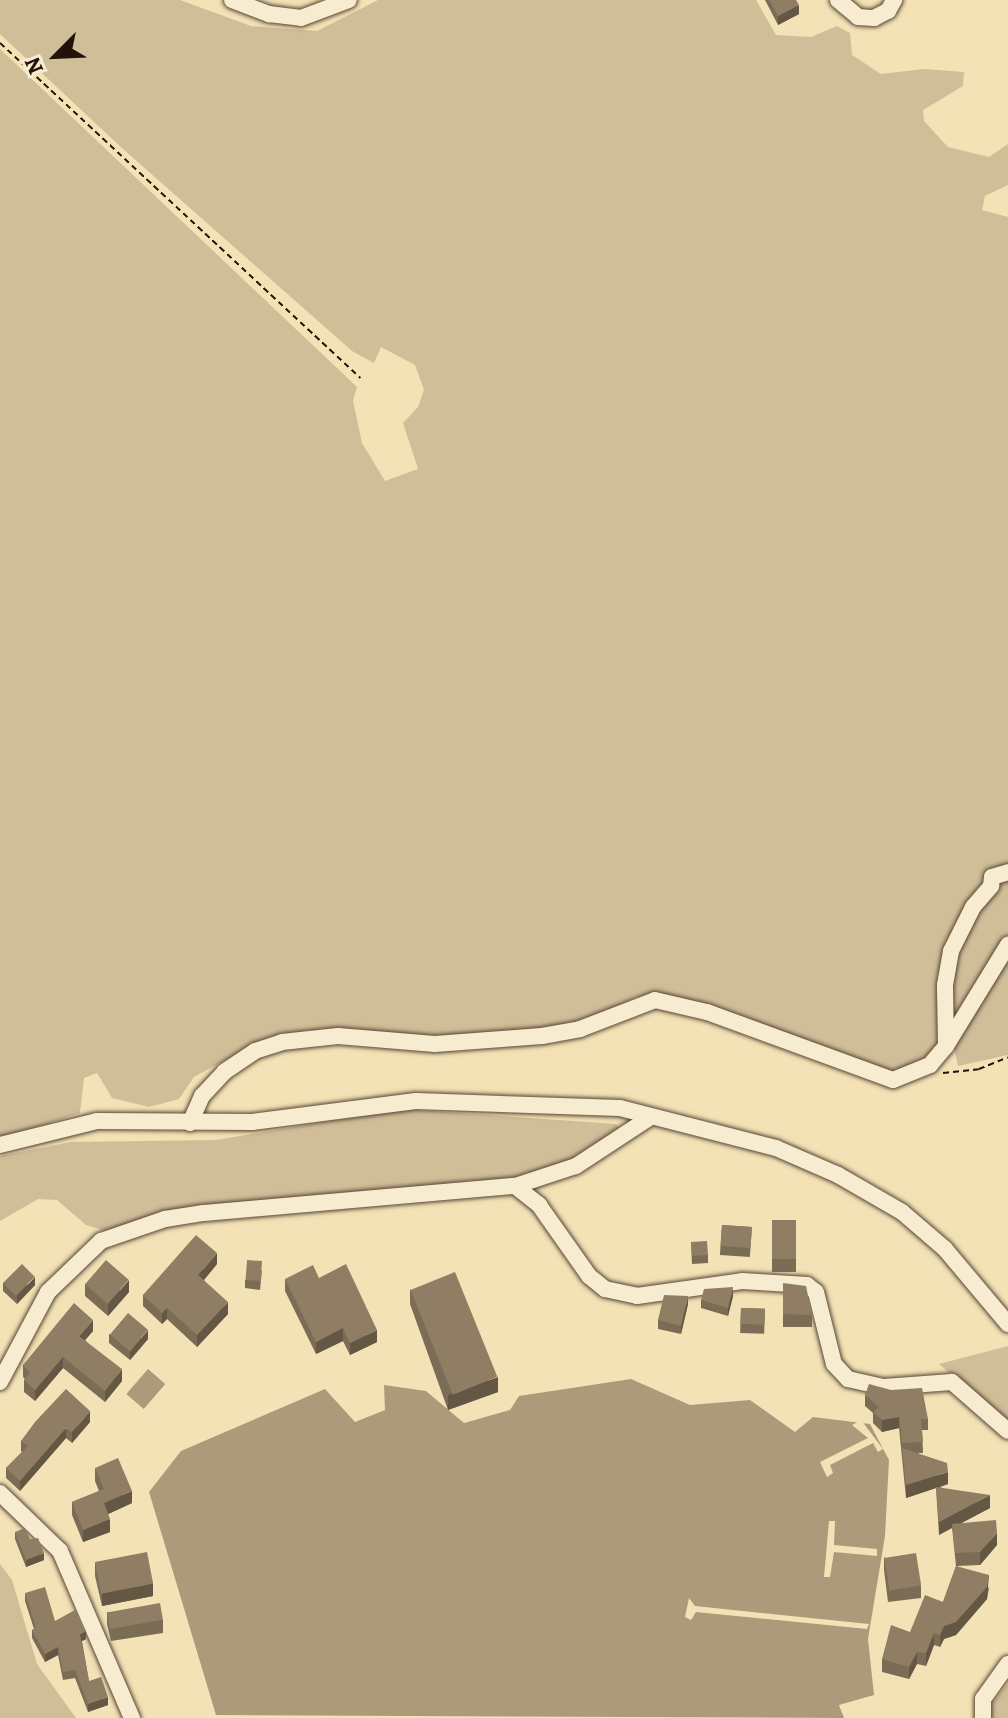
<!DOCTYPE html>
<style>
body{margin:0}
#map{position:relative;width:1008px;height:1718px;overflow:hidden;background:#f3e2b5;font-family:Alegreya,serif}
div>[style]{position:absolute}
.green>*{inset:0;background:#d0be98}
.water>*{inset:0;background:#ac9b7b;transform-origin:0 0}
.pier>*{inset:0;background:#f3e2b5}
.path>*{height:2px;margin-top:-1px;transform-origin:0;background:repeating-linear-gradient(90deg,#23110b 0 6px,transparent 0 10px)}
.roads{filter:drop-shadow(0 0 2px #574536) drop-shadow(0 0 2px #574536)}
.minor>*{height:16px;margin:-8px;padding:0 8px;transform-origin:8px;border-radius:8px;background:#f7eccf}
.wall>*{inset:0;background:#7b6c55;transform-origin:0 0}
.shaded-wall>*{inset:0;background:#645845}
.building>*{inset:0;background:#8f7e63;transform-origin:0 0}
span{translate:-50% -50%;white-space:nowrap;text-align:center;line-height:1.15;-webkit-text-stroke:7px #f7eccf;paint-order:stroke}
.north{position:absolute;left:16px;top:16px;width:80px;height:80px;-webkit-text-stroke:6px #f7eccf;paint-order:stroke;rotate:246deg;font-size:22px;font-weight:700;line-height:32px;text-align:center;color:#23110b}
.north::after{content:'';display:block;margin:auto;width:28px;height:36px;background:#23110b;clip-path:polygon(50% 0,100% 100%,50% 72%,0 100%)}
</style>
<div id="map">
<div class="green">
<i style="clip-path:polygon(0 0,180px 0,251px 26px,317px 31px,378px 0,756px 0,776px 35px,811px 37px,837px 26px,850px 33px,852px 55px,881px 74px,924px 69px,964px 72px,963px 86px,923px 110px,924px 121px,948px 147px,989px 157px,1008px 144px,1008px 185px,985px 196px,982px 210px,1008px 217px,1008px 1055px,958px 1066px,945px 1005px,942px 1038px,935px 1052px,905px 1070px,884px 1073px,668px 997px,636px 997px,574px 1028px,406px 1042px,307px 1030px,240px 1052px,194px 1077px,179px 1099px,149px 1107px,112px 1098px,97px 1073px,84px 1078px,80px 1113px,0 1139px,0 49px,357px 387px,353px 401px,362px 443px,385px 481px,418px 469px,403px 423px,418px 407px,424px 390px,415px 365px,381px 347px,374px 363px,352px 351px,123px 149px,0 34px)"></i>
<i style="clip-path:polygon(401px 1109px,616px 1124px,622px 1130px,604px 1147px,525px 1180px,166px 1211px,106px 1231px,86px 1225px,57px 1200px,38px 1199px,0 1221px,0 1156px,71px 1142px,216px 1140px)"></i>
<i style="clip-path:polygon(1008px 1346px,1008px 1426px,939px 1364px)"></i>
<i style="clip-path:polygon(0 1564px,12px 1580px,37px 1664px,76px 1718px,0 1718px)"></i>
<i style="clip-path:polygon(1008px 1683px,1008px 1718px,984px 1718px,983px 1716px)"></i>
</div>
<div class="water">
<i style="left:148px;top:1369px;width:23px;height:33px;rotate:41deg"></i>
<i style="clip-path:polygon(631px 1379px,690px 1405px,750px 1400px,795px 1432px,813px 1417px,870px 1424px,889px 1460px,885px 1536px,868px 1639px,874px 1695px,839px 1705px,844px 1718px,216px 1715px,149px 1492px,181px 1451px,325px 1389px,355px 1422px,385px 1410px,384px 1385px,426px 1391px,464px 1423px,510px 1410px,519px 1396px)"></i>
</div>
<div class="pier">
<i style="clip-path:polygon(861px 1420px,883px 1449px,878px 1452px,873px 1443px,830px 1465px,833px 1473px,827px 1477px,820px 1462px,868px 1438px,852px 1425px)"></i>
<i style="clip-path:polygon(829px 1521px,835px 1521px,834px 1545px,877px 1549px,877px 1556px,834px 1552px,830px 1577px,824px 1577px)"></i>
<i style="clip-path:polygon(689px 1598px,695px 1606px,869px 1624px,867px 1629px,696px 1612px,691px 1620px,685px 1617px)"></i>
</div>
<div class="path">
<i style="left:0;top:43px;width:492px;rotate:42.9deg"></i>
<i style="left:943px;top:1073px;width:36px;rotate:-6deg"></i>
<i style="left:979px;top:1069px;width:31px;rotate:-22deg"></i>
</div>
<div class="roads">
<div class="minor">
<i style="left:232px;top:0;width:40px;rotate:21deg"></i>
<i style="left:269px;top:14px;width:32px;rotate:7deg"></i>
<i style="left:301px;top:18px;width:51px;rotate:-20.6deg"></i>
<i style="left:838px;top:0;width:26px;rotate:40deg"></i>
<i style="left:858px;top:17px;width:16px;rotate:4deg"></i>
<i style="left:874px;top:18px;width:16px;rotate:-27deg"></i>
<i style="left:888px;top:11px;width:13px;rotate:-61deg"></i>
<i style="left:946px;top:1045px;width:60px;rotate:-91deg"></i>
<i style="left:945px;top:985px;width:35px;rotate:-80deg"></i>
<i style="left:951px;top:951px;width:49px;rotate:-63.4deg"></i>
<i style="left:973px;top:907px;width:28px;rotate:-49deg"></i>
<i style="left:991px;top:886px;width:9px;rotate:-84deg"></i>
<i style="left:992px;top:877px;width:17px;rotate:-17deg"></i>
<i style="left:190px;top:1123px;width:30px;rotate:-66deg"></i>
<i style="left:202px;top:1096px;width:33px;rotate:-47deg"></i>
<i style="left:224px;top:1072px;width:37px;rotate:-34deg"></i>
<i style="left:255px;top:1051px;width:28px;rotate:-18deg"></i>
<i style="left:282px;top:1042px;width:56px;rotate:-6.1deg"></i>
<i style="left:338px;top:1036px;width:97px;rotate:4.7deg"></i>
<i style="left:435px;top:1044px;width:107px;rotate:-4.3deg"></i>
<i style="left:542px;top:1036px;width:39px;rotate:-10deg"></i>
<i style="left:580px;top:1029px;width:80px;rotate:-21.1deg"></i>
<i style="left:655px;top:1000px;width:53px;rotate:13deg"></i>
<i style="left:707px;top:1012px;width:198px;rotate:20.1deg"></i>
<i style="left:893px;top:1080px;width:40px;rotate:-22deg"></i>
<i style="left:930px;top:1065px;width:25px;rotate:-50deg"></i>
<i style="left:946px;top:1046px;width:119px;rotate:-58.5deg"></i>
<i style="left:0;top:1145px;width:100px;rotate:-13.9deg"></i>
<i style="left:97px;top:1121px;width:155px;rotate:0.4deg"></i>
<i style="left:252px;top:1122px;width:165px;rotate:-7.3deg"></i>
<i style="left:416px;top:1101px;width:204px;rotate:2deg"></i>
<i style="left:620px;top:1108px;width:161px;rotate:14.4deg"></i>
<i style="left:776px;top:1148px;width:68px;rotate:23.5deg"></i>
<i style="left:838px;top:1175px;width:74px;rotate:30deg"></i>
<i style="left:902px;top:1212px;width:57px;rotate:40.7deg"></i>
<i style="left:945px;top:1249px;width:98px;rotate:50deg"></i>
<i style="left:515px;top:1186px;width:31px;rotate:38deg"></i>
<i style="left:539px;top:1205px;width:87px;rotate:54.8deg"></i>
<i style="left:589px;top:1276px;width:21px;rotate:39deg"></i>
<i style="left:605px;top:1289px;width:33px;rotate:12deg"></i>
<i style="left:637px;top:1296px;width:106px;rotate:-8.1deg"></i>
<i style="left:742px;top:1281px;width:65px;rotate:3.5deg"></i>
<i style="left:807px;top:1285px;width:11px;rotate:38deg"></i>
<i style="left:816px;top:1292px;width:74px;rotate:76deg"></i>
<i style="left:834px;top:1364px;width:21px;rotate:47deg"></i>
<i style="left:848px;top:1379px;width:37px;rotate:13deg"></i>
<i style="left:884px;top:1387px;width:68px;rotate:-4.2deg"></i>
<i style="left:952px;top:1382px;width:74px;rotate:41.2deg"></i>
<i style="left:0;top:1382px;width:102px;rotate:-61.9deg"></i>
<i style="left:48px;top:1292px;width:74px;rotate:-43.9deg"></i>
<i style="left:101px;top:1241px;width:68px;rotate:-19deg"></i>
<i style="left:165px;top:1219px;width:39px;rotate:-9deg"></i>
<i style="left:204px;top:1213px;width:312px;rotate:-5deg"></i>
<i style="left:515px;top:1186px;width:64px;rotate:-18.2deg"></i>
<i style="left:576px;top:1166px;width:87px;rotate:-33.3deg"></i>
<i style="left:0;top:1493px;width:83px;rotate:44deg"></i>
<i style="left:60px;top:1551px;width:182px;rotate:66.7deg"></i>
<i style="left:983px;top:1718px;width:19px;rotate:-90deg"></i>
<i style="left:983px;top:1699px;width:43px;rotate:-54.5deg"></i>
</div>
</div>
<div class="wall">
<i style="clip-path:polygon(765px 0,796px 0,799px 14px,778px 25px)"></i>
<i style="left:772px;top:1220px;width:24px;height:52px"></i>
<i style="left:722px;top:1225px;width:30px;height:30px;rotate:4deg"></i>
<i style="clip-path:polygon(691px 1242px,708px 1255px,708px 1263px,692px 1264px)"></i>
<i style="clip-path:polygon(217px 1264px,204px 1280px,228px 1314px,197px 1347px,167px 1319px,162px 1324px,143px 1306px,143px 1295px)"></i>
<i style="clip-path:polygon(262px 1270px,260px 1290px,245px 1288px,245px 1280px)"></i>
<i style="clip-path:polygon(285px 1279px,377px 1342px,350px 1355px,343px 1341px,316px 1354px,285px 1291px)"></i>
<i style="clip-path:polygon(3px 1283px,35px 1285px,17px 1304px,3px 1291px)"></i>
<i style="clip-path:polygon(783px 1283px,812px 1315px,812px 1327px,783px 1327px)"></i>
<i style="clip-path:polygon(85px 1284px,129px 1292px,108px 1316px,85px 1296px)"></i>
<i style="clip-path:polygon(410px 1289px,498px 1392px,448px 1410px,410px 1304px)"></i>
<i style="clip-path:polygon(733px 1296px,728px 1316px,701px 1308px,701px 1300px)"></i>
<i style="clip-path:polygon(688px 1304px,681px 1334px,658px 1329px,658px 1320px)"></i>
<i style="left:741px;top:1308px;width:24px;height:25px;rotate:2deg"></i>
<i style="clip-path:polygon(93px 1331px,85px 1340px,122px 1381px,105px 1402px,63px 1368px,35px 1401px,24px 1392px,24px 1380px,25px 1379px,23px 1377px,23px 1365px)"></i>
<i style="clip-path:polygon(109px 1334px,148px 1339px,130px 1360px,109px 1343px)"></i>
<i style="clip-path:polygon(865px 1395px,928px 1419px,928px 1430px,922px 1430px,923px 1453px,918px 1453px,948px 1484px,940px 1487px,990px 1508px,961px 1523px,997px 1545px,980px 1565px,957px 1566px,989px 1588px,987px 1599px,956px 1635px,944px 1639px,940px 1647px,934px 1645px,926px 1666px,917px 1664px,909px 1679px,882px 1672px,882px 1659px,943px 1602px,956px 1566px,952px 1527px,939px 1535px,936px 1488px,906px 1498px,899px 1428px,882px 1432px,873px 1423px,873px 1413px,865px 1406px)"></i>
<i style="clip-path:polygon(90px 1422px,72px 1443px,66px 1438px,20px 1491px,6px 1478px,6px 1468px,22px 1452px,21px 1451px,21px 1441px)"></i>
<i style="clip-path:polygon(95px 1468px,132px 1503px,108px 1514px,110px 1532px,83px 1542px,72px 1515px,72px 1502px,99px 1491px,95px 1481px)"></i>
<i style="clip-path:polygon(15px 1532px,30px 1539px,44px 1560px,26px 1567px,15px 1539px)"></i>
<i style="clip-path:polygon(884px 1557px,921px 1586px,921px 1598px,888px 1602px,884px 1570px)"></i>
<i style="clip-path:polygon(95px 1563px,153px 1596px,102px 1606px,95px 1576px)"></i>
<i style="clip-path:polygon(25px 1593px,55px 1621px,86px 1639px,82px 1641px,89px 1681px,108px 1705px,88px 1712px,75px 1678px,63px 1680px,58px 1655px,45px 1662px,32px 1638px,32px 1630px,34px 1629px,25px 1601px)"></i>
<i style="clip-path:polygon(107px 1612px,163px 1620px,163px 1633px,111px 1641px,107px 1624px)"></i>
</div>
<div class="shaded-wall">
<i style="clip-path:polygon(799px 5px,799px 14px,778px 25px,778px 16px)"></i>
<i style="clip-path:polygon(217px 1253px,217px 1264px,198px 1287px,198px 1275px)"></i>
<i style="clip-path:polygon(35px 1277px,35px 1285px,17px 1304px,17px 1296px)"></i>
<i style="clip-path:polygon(129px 1280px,129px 1292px,108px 1316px,108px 1304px)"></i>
<i style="clip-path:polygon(733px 1287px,733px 1296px,728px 1316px,728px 1308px)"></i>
<i style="clip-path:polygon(688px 1296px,688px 1304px,681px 1334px,681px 1326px)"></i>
<i style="clip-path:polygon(228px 1302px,228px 1314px,197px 1347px,197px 1335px)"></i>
<i style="clip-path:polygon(167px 1308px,167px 1319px,162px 1324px,162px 1313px)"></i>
<i style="clip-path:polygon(93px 1320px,93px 1331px,79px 1347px,79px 1336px)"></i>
<i style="clip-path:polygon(343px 1328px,343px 1341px,316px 1354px,316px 1342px)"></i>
<i style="clip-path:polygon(148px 1330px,148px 1339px,130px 1360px,130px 1352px)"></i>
<i style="clip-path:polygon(377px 1330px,377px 1342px,350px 1355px,350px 1343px)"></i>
<i style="clip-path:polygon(63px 1357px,63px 1368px,35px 1401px,35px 1390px)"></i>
<i style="clip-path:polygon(122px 1369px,122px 1381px,105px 1402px,105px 1391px)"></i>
<i style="clip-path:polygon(498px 1377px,498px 1392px,448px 1410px,448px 1395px)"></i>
<i style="clip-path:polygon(90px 1411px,90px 1422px,72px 1443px,72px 1432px)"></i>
<i style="clip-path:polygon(899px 1417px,899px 1428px,882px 1432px,882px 1420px)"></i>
<i style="clip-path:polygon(66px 1428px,66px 1438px,20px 1491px,20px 1481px)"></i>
<i style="clip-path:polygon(948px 1472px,948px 1484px,906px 1498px,906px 1485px)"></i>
<i style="clip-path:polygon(132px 1491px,132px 1503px,104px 1516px,104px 1503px)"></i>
<i style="clip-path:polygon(990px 1495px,990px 1508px,939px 1535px,939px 1522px)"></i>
<i style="clip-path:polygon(110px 1519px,110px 1532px,83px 1542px,83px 1530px)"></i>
<i style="clip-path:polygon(997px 1533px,997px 1545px,980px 1565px,980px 1552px)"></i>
<i style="clip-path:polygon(44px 1553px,44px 1560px,26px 1567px,26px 1560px)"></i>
<i style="clip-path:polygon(989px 1575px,987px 1599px,956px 1635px,944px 1639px,940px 1647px,940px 1635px,944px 1626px)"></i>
<i style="clip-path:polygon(153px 1583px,153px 1596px,102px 1606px,102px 1594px)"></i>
<i style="clip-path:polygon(86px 1631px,86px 1639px,80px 1642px,80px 1634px)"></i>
<i style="clip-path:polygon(934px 1633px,934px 1645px,926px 1666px,926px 1653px)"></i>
<i style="clip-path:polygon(58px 1647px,58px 1655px,45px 1662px,45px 1654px)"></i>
<i style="clip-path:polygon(917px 1652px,917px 1664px,909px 1679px,909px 1667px)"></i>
<i style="clip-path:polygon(108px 1697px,108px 1705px,88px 1712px,88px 1704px)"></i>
</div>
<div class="building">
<i style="clip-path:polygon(769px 0,796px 0,799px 5px,778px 16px)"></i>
<i style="left:772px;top:1220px;width:24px;height:39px"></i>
<i style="left:722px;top:1225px;width:30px;height:21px;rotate:4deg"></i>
<i style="clip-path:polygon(196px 1235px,217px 1253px,198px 1275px,228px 1302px,197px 1335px,167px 1308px,162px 1313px,143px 1295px)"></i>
<i style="left:707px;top:1241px;width:14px;height:16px;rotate:86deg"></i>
<i style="left:106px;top:1260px;width:30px;height:32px;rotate:41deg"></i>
<i style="left:247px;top:1260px;width:15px;height:20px;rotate:4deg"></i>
<i style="left:22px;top:1264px;width:18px;height:27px;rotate:45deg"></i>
<i style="clip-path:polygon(346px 1264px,377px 1330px,350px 1343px,343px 1328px,316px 1342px,285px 1279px,313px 1265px,319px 1278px)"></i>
<i style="left:455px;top:1272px;width:113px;height:48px;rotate:68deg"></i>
<i style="clip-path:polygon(783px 1283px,806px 1286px,812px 1315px,783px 1314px)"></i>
<i style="clip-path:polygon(733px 1287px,728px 1308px,701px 1300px,704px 1289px)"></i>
<i style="clip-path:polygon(664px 1295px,688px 1296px,681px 1326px,658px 1320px)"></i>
<i style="clip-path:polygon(74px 1303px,93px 1320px,79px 1336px,122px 1369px,105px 1391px,63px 1357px,35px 1390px,24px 1380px,30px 1373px,23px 1365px)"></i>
<i style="left:741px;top:1308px;width:24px;height:16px;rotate:2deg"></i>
<i style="left:128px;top:1313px;width:26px;height:28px;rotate:40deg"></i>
<i style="clip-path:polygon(869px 1384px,891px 1390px,922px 1388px,928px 1419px,921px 1419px,923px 1442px,902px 1443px,899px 1417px,882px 1420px,873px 1412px,879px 1407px,865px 1395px)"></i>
<i style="clip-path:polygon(66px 1389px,90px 1411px,72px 1432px,66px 1428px,20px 1481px,6px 1468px,28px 1446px,21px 1441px,35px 1422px)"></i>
<i style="clip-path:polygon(902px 1448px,947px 1463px,948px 1472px,906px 1485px)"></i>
<i style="clip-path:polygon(118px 1458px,132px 1491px,104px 1503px,110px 1519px,83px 1530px,72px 1502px,104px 1489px,95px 1468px)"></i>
<i style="clip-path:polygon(936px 1487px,990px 1495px,939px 1522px)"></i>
<i style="clip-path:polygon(996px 1520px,997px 1533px,980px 1552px,955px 1553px,952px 1524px)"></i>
<i style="clip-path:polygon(25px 1528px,30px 1539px,38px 1538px,44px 1553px,26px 1560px,15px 1532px)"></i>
<i style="left:147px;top:1552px;width:32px;height:53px;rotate:79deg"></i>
<i style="left:916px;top:1553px;width:33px;height:32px;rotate:81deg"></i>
<i style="clip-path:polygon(956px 1566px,989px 1575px,987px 1587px,956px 1622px,944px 1626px,940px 1635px,934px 1633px,926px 1653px,917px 1652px,909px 1667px,882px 1659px,891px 1625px,910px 1632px,925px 1595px,943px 1602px)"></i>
<i style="clip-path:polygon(45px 1587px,55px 1621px,75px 1610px,86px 1631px,80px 1634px,89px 1681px,101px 1677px,108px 1697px,88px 1704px,75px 1670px,63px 1672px,58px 1647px,45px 1654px,32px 1630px,36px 1628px,25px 1593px)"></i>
<i style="left:160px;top:1603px;width:17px;height:54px;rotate:80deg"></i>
</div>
<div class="north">N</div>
</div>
